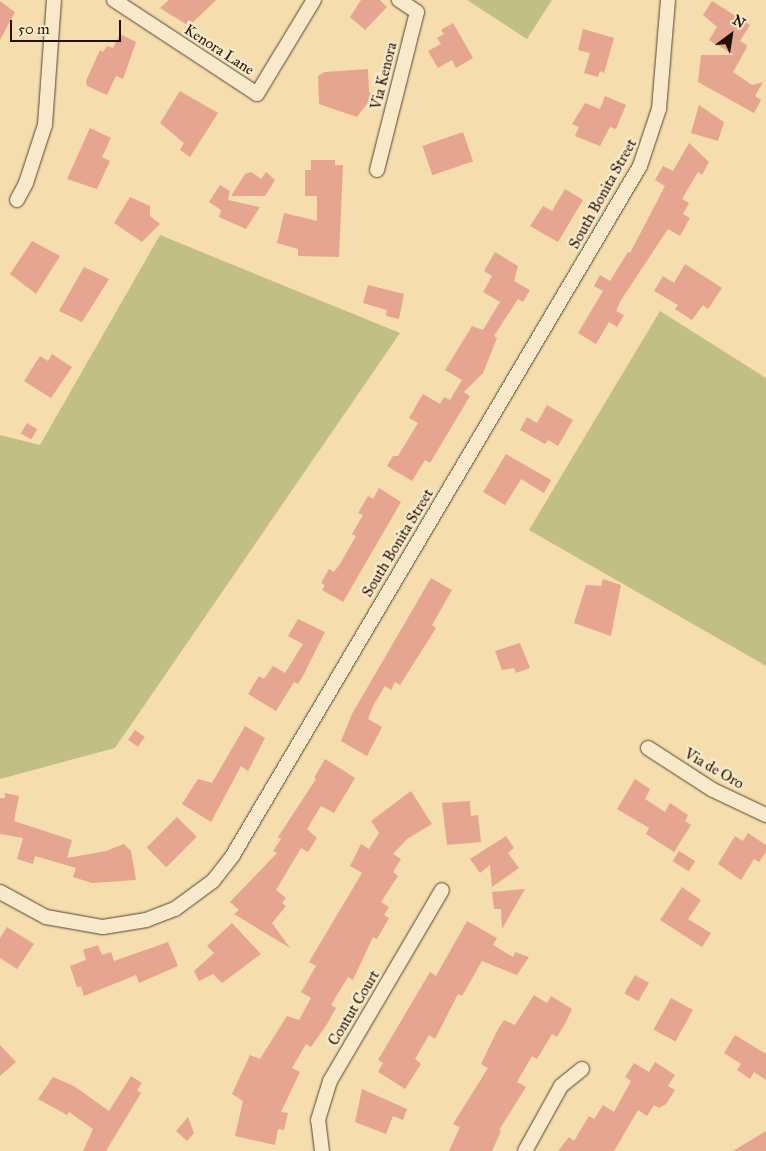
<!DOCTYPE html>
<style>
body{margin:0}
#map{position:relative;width:766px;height:1151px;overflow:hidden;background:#f5ddad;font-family:"IM FELL Great Primer",serif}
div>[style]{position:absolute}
.green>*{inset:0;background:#c2bf85}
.building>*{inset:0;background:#e5a590;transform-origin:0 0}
.roads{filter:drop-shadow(0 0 1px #584430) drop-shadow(0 0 1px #584430)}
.minor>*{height:14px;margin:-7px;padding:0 7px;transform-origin:7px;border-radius:7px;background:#f8e9ca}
span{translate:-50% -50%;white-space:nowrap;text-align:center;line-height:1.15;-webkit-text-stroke:5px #f8e9ca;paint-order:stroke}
.street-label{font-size:15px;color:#231106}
.north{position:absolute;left:706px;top:10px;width:50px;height:50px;-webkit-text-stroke:4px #f8e9ca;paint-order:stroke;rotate:31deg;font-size:14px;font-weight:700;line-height:20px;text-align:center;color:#231106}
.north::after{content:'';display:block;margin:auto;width:18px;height:22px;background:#231106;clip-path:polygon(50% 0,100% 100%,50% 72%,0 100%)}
.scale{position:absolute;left:10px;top:20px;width:111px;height:22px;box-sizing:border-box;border:2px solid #231106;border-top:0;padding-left:6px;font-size:15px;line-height:18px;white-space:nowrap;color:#231106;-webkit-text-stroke:4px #f8e9ca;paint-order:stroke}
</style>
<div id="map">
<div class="green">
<i style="clip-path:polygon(467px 0,552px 0,527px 39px)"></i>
<i style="clip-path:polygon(160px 235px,400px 333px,115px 748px,0 779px,0 435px,40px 445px)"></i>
<i style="clip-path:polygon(660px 311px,766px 378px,766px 666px,529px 530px)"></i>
</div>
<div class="building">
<i style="clip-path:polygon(169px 0,216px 0,189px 26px,160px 8px)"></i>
<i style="clip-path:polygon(361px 0,380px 0,387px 7px,365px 30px,350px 17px)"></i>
<i style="clip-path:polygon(0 1px,15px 12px,0 40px)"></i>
<i style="clip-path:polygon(712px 1px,750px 25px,740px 41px,747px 45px,746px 49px,733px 72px,752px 85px,763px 82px,755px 96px,761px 100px,754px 113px,698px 82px,701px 55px,734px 55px,709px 40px,717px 27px,703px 15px)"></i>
<i style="clip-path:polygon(453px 23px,473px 58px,456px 68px,452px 60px,438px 68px,428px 51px,441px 44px,437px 38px,444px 34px,441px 30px)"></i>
<i style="clip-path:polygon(583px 29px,614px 38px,604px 73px,600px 71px,598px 77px,584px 73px,590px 53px,578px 50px)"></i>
<i style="clip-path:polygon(120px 34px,136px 42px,123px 79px,116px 76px,107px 95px,87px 86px,86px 81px,100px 50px,103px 52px,107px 46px,113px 48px)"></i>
<i style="clip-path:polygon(368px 69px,369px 92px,373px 96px,357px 117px,319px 104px,318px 76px,325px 72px)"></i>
<i style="clip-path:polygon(180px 91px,218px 113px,190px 157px,180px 150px,184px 143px,160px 123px)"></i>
<i style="clip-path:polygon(605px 96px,626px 105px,616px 129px,610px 127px,600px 146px,575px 136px,579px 127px,572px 124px,585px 103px,600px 109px)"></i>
<i style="clip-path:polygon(699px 105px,724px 122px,718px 141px,691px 133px)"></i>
<i style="clip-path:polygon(90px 128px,111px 138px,102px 157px,110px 161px,97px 189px,67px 179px)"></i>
<i style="left:463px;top:132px;width:31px;height:43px;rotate:71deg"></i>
<i style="clip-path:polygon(689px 143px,709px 162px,702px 175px,698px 172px,682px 199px,689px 203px,683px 214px,690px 218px,680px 236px,668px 229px,621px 300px,616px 311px,624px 315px,617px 327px,609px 322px,596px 344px,578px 333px,603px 291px,594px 286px,600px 275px,610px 281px,628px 252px,630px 253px,665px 186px,655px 180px,663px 166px,673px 171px)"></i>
<i style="clip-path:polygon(311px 160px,335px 160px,335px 165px,343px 165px,339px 257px,298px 256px,298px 249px,277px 243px,284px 213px,317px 221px,317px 196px,305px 196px,305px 170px,311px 170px)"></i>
<i style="clip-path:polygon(251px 172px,261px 179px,266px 172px,275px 180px,265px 196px,231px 196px,245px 174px)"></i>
<i style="clip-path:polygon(220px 185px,230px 191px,228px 200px,260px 207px,246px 229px,219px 217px,221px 210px,209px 202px)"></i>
<i style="clip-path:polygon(565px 189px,583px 200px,558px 242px,530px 226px,543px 206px,552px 211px)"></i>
<i style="clip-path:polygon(130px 197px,150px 206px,150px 216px,160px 224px,142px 242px,114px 223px)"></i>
<i style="clip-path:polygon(32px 241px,60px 256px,36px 294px,10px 274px)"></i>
<i style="clip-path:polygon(495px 252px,518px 266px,514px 281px,530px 290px,523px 302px,518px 299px,494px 336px,497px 338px,483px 373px,464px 392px,470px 396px,430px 463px,425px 460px,412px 481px,387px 466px,393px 456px,398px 456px,418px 423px,409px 418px,423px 394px,440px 404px,444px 397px,450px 400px,462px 380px,445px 370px,472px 326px,483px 330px,500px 302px,483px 292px,492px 276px,484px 271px)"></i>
<i style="clip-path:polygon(685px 264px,722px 288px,708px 309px,703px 305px,692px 320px,675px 309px,678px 305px,654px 291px,663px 276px,674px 283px)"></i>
<i style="clip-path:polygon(84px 267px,109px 279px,82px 322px,59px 311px)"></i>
<i style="clip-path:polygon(368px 285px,404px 294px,399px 319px,386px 316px,387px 310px,363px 303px)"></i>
<i style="clip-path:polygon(52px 354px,72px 367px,51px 398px,24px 381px,40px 356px,48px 361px)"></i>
<i style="clip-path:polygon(547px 405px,573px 420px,558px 446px,548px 440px,545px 444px,520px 430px,527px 417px,537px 423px)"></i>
<i style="left:27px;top:423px;width:12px;height:12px;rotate:31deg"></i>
<i style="clip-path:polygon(506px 454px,551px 480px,544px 493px,521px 479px,505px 505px,483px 492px)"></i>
<i style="clip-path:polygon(379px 488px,401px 502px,343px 602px,322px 590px,325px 585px,321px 583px,329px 569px,334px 572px,340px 564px,356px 536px,352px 534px,363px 515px,358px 513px,368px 496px,373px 499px)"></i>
<i style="clip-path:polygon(431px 578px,452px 590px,432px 625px,436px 628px,400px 685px,395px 682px,391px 690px,385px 686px,373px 706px,368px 719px,382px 727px,367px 756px,341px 741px,352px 714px)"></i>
<i style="clip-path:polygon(603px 579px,621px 585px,611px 636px,574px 623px,586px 585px,601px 586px)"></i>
<i style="clip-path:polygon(298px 619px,325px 632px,304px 674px,298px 684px,294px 682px,276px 711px,248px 694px,259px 676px,264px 679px,273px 666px,285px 673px,303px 644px,288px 636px)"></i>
<i style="clip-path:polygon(520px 643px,530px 668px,516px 673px,514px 668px,502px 670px,495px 651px)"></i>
<i style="clip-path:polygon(245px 726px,265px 738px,248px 771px,241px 766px,211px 822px,182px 804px,198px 779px,212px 783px)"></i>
<i style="left:135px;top:730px;width:12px;height:12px;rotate:35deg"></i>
<i style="clip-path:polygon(325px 759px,355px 778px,334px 813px,321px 806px,307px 829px,317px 838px,308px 852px,301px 848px,276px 890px,286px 898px,282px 903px,286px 906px,272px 923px,290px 948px,234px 914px,239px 910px,230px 902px,277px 853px,273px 851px,281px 839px,278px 837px,316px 779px,314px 778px)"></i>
<i style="clip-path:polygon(635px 779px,650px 789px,645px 799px,665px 812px,670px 803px,688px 815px,685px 821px,691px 825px,674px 852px,646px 834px,649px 828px,617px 809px)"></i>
<i style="clip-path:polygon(411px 791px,432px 824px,407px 839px,393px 854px,401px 859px,393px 872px,398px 876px,381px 902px,389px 907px,384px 915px,389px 918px,377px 939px,373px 937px,353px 980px,348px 977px,331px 1005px,336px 1008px,327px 1024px,311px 1047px,306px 1044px,292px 1068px,300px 1072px,281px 1112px,288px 1113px,284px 1130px,278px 1129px,275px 1145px,235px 1136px,243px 1101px,232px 1094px,250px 1055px,260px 1059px,287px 1016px,299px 1020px,311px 998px,301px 992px,316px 966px,309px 962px,362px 873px,350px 866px,361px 844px,369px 849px,379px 833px,371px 821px)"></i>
<i style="clip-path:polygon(5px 793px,19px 796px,14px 821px,72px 840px,67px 858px,106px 851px,124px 844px,131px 851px,136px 880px,92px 883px,73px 877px,76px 868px,35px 856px,33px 864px,17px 859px,23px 838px,0 834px,0 798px,5px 798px)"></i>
<i style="clip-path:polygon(470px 801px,471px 816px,478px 815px,481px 842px,447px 845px,442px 803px)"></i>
<i style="left:177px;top:817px;width:28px;height:43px;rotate:45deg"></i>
<i style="clip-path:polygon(748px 833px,766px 845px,766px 852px,759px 862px,754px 859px,741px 880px,718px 864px,735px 836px,743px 841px)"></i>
<i style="clip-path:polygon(506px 836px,514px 848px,508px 853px,519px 868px,492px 887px,490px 865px,480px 873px,470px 859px)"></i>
<i style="left:679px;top:851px;width:19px;height:12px;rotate:32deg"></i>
<i style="clip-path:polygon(682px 887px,701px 900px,688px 919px,711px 933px,702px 947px,660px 920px)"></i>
<i style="clip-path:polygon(525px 889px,502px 929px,501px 909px,494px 909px,492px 892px)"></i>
<i style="clip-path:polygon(467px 921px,497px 938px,493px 945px,513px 957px,515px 952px,529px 957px,517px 975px,482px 961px,462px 996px,458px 994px,435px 1039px,429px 1035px,415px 1059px,421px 1064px,405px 1089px,378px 1072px,383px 1063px,378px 1060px,430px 972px,436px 976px)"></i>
<i style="clip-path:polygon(232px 923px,261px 954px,222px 983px,213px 974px,199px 981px,194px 971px,214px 953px,207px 946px)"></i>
<i style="clip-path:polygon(7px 927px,34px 944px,17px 969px,0 958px,0 938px)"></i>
<i style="clip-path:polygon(168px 942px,178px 966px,139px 983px,136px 975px,84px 996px,81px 986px,77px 987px,70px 966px,86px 960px,83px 950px,98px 945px,102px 955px,111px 952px,114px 961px)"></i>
<i style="left:635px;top:975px;width:16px;height:21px;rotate:30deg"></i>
<i style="clip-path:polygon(534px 995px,547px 1003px,551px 996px,572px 1009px,566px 1022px,557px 1037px,552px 1034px,537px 1059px,532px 1056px,517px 1082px,526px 1087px,499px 1130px,501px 1131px,492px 1151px,449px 1151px,460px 1127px,453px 1124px,488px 1068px,481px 1064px,497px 1031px,504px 1020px,515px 1025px)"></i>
<i style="left:671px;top:998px;width:25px;height:36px;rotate:29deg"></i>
<i style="clip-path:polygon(735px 1035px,766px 1054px,766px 1080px,754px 1072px,750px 1079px,737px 1070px,741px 1064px,724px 1053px)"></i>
<i style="clip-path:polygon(0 1045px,16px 1062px,0 1076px)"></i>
<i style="clip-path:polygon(655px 1062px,675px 1075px,668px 1086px,675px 1090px,666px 1104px,659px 1108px,654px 1105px,647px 1116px,638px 1110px,614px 1151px,558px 1151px,569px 1137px,574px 1141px,589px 1116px,594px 1119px,603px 1105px,614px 1112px,631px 1081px,625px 1077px,634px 1063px,649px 1072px)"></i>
<i style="clip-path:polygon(131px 1076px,142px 1083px,137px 1090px,141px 1093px,106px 1151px,83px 1151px,93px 1129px,69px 1112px,67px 1115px,38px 1099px,53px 1077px,74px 1086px,109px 1111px)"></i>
<i style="clip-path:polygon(362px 1089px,407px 1109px,403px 1120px,393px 1116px,386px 1134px,355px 1122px)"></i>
<i style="clip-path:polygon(188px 1117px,194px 1133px,187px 1141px,176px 1131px)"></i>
<i style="clip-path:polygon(766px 1131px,766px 1151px,733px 1151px)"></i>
</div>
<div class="roads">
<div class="minor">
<i style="left:114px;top:0;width:171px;rotate:33.3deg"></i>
<i style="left:257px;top:94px;width:110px;rotate:-58.8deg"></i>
<i style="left:377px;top:170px;width:163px;rotate:-75.8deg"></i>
<i style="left:417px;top:12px;width:22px;rotate:-146deg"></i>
<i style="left:17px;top:200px;width:19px;rotate:-62deg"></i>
<i style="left:26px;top:183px;width:61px;rotate:-71.9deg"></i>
<i style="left:45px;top:125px;width:125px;rotate:-85.9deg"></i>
<i style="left:648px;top:748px;width:77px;rotate:32.9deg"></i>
<i style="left:713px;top:790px;width:59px;rotate:25.3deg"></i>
<i style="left:0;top:892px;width:52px;rotate:28.5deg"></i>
<i style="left:46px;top:917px;width:58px;rotate:10deg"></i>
<i style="left:103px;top:927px;width:44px;rotate:-9.2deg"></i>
<i style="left:146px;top:920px;width:31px;rotate:-21deg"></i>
<i style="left:175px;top:909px;width:47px;rotate:-36.4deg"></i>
<i style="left:213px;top:881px;width:33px;rotate:-52deg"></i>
<i style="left:233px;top:855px;width:800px;rotate:-59.43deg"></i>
<i style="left:640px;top:166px;width:60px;rotate:-71.6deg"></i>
<i style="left:659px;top:109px;width:109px;rotate:-85.3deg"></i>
<i style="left:322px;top:1151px;width:31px;rotate:-97deg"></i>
<i style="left:318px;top:1120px;width:41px;rotate:-72.9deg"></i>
<i style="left:330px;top:1081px;width:221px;rotate:-59.6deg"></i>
<i style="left:525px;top:1151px;width:74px;rotate:-61deg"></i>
<i style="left:561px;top:1086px;width:27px;rotate:-39deg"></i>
</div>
</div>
<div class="street-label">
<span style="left:219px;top:50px;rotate:33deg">Kenora Lane</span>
<span style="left:384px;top:76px;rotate:-76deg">Via Kenora</span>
<span style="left:603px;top:194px;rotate:-61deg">South Bonita Street</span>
<span style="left:398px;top:543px;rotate:-59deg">South Bonita Street</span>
<span style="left:714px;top:769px;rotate:30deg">Via de Oro</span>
<span style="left:354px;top:1008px;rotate:-59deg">Contut Court</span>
</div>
<div class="north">N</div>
<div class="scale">50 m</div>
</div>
